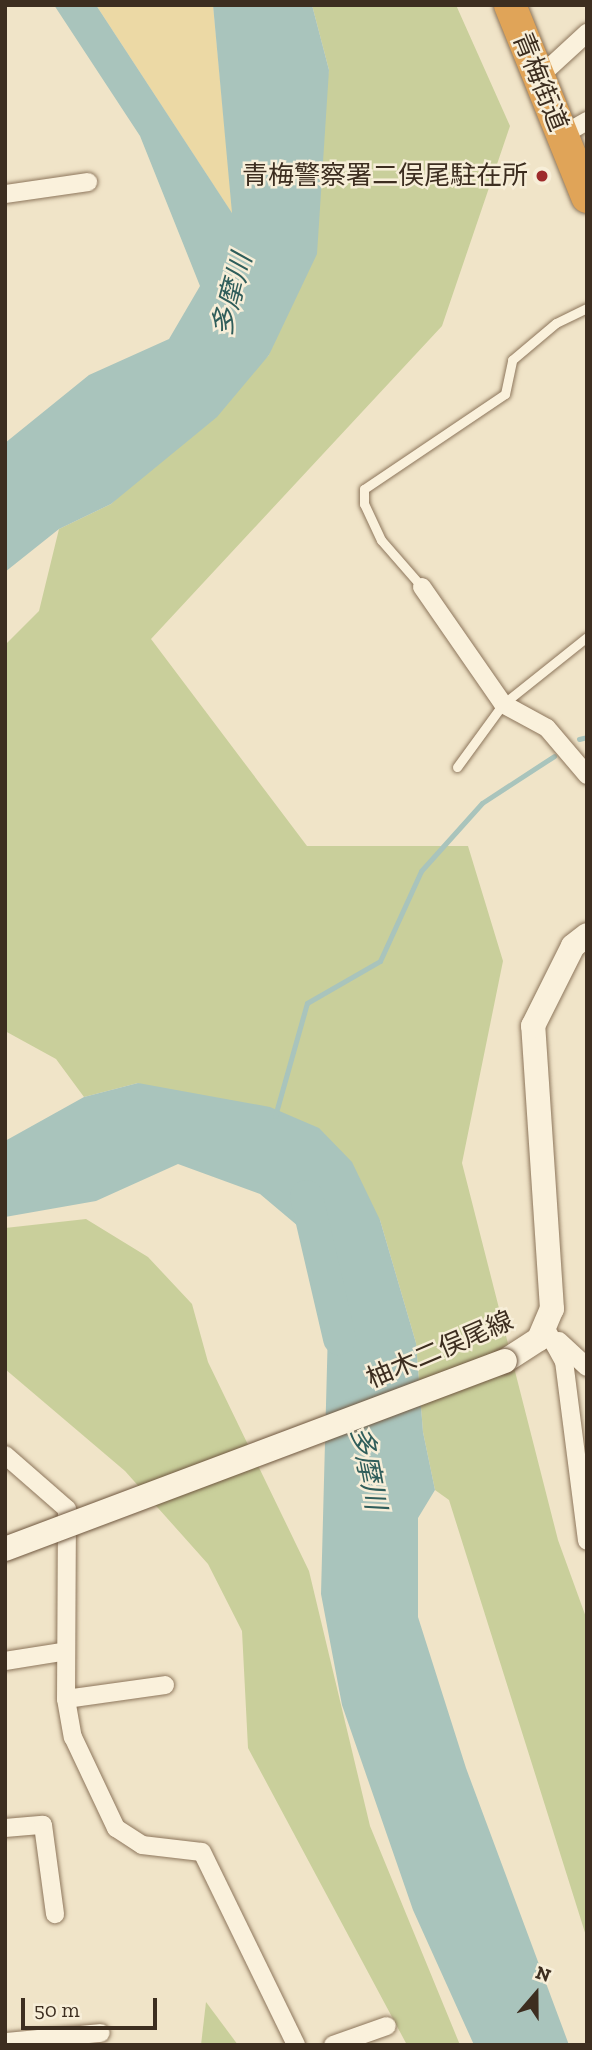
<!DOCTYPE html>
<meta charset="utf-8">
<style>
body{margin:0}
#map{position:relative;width:592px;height:2050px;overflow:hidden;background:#f0e4c8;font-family:"Zilla Slab","Noto Sans JP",serif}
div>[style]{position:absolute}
.green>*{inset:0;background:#c9cf9b}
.sand>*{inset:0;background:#ecd9a5}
.water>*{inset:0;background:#a9c4bc}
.stream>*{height:5px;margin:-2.5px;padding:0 2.5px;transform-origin:2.5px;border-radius:2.5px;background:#a9c4bc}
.river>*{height:33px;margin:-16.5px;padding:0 16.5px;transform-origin:16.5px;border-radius:16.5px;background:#a9c4bc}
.roads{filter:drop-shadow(0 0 2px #8d765c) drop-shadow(0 0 2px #8d765c)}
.lane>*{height:9px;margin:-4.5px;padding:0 4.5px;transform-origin:4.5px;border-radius:4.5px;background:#faf1dc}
.street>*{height:18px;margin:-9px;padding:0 9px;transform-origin:9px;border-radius:9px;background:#faf1dc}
.secondary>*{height:24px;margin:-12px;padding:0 12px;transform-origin:12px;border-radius:12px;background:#faf1dc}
.highway>*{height:32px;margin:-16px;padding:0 16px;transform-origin:16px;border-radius:16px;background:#e0a458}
.bridges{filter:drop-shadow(0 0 2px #6f573f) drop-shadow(0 0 2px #6f573f)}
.secondary-bridge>*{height:24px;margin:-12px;padding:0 12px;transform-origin:12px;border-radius:12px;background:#faf1dc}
.dots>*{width:19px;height:19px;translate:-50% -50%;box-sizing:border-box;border:4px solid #f7eed8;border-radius:50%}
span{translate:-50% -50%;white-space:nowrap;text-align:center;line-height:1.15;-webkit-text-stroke:5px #f7eed8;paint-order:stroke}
.street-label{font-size:26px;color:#3d2e20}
.poi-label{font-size:26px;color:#3d2e20}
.right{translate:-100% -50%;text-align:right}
.water-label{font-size:28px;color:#2f5d5a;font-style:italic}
.frame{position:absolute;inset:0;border:7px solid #3d2e20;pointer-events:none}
.north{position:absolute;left:501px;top:1959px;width:70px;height:70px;-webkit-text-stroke:5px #f7eed8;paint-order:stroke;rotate:20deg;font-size:19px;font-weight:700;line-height:28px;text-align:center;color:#3d2e20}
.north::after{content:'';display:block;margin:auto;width:24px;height:32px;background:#3d2e20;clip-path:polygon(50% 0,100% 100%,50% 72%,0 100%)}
.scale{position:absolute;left:21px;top:1998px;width:136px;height:32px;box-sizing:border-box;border:4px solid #3d2e20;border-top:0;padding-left:9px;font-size:21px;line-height:24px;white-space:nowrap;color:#3d2e20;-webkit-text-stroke:5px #f7eed8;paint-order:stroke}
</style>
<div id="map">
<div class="green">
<i style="clip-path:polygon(312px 5px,456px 5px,510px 126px,442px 326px,151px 639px,307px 846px,468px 846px,503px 961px,462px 1163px,558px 1540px,587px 1620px,587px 1939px,449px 1500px,435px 1490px,423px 1432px,416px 1343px,380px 1220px,138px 1083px,84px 1097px,56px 1059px,5px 1031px,5px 645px,39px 611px,59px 529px,111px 504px,269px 355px,329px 70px)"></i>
<i style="clip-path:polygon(86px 1219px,148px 1257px,192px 1304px,208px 1362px,309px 1571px,370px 1826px,460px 2045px,407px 2045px,248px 1748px,242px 1631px,208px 1564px,125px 1471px,5px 1369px,5px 1228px)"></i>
<i style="clip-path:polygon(206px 2002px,238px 2045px,201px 2045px)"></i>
</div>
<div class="sand">
<i style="clip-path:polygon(96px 5px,213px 5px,233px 215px)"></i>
</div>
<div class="water">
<i style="clip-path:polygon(54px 5px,96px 5px,232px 213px,213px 5px,312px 5px,329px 70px,317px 254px,269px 355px,217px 417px,111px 504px,59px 529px,5px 572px,5px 443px,89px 375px,169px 339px,200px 286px,140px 136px)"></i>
<i style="clip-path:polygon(138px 1083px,270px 1107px,319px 1128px,352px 1162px,380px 1220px,416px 1343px,423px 1432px,435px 1490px,418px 1518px,418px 1617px,466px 1768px,569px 2045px,474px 2045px,413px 1910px,342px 1705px,321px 1594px,330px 1253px,260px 1194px,178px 1164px,96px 1201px,5px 1217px,5px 1141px,84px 1097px)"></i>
</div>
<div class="stream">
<i style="left:579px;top:739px;width:8px;rotate:-14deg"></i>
<i style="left:275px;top:1116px;width:117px;rotate:-74.2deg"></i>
<i style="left:307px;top:1003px;width:84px;rotate:-29.9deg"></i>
<i style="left:380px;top:961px;width:99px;rotate:-65.5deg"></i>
<i style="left:421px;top:871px;width:91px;rotate:-48.1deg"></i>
<i style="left:482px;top:803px;width:86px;rotate:-33.1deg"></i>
</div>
<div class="river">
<i style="left:306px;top:1196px;width:146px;rotate:76.9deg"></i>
</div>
<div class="roads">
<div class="lane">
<i style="left:422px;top:587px;width:62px;rotate:-131.1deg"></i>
<i style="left:381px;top:540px;width:40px;rotate:-115deg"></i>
<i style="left:364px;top:504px;width:15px;rotate:-90deg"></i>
<i style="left:364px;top:489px;width:170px;rotate:-34deg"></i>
<i style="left:505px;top:394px;width:35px;rotate:-78deg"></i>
<i style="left:512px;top:360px;width:57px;rotate:-40.1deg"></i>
<i style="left:556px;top:323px;width:34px;rotate:-26deg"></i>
<i style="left:457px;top:767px;width:78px;rotate:-53.9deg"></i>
<i style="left:503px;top:704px;width:107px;rotate:-38.6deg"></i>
</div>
<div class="street">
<i style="left:538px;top:78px;width:67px;rotate:-42.6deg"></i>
<i style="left:561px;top:136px;width:30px;rotate:-30deg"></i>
<i style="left:5px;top:194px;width:84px;rotate:-8.2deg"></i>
<i style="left:422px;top:587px;width:142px;rotate:55.3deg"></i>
<i style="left:503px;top:704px;width:50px;rotate:28.6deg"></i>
<i style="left:547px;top:728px;width:62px;rotate:49.6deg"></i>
<i style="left:546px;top:1329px;width:37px;rotate:61deg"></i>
<i style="left:564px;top:1361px;width:181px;rotate:82.7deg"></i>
<i style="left:559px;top:1341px;width:38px;rotate:43deg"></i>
<i style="left:5px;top:1455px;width:82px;rotate:41.1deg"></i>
<i style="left:67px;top:1509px;width:190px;rotate:90.3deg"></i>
<i style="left:66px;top:1699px;width:39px;rotate:80deg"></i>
<i style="left:73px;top:1737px;width:101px;rotate:64.7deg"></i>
<i style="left:116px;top:1828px;width:31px;rotate:33deg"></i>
<i style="left:142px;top:1845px;width:60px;rotate:6.7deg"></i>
<i style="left:202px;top:1852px;width:215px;rotate:64deg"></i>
<i style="left:5px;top:1661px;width:58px;rotate:-9deg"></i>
<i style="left:66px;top:1699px;width:100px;rotate:-8deg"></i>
<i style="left:5px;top:1828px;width:38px;rotate:-5deg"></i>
<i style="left:43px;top:1825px;width:90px;rotate:82.3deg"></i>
<i style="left:5px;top:2042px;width:96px;rotate:-5.4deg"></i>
<i style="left:333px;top:2045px;width:57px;rotate:-19.4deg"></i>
</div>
<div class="secondary">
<i style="left:505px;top:1361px;width:40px;rotate:-32.9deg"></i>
<i style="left:539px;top:1339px;width:33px;rotate:-67deg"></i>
<i style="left:552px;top:1309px;width:284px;rotate:-93.8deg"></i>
<i style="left:533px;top:1026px;width:89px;rotate:-63.4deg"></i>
<i style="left:573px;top:946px;width:18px;rotate:-38deg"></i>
</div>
<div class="highway">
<i style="left:510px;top:5px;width:207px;rotate:68.1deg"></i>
</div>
</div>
<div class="bridges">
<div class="secondary-bridge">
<i style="left:5px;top:1549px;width:534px;rotate:-20.61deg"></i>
</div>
</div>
<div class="dots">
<i style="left:542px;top:176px;background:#9e2a2b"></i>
</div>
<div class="street-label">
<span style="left:540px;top:82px;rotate:68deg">青梅街道</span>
<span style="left:440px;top:1350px;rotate:-23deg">柚木二俣尾線</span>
</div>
<div class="poi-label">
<span class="right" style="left:528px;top:176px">青梅警察署二俣尾駐在所</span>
</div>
<div class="water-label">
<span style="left:232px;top:295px;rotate:-75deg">多摩川</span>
<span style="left:368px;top:1468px;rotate:79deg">多摩川</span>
</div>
<div class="frame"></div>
<div class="north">N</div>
<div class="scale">50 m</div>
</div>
